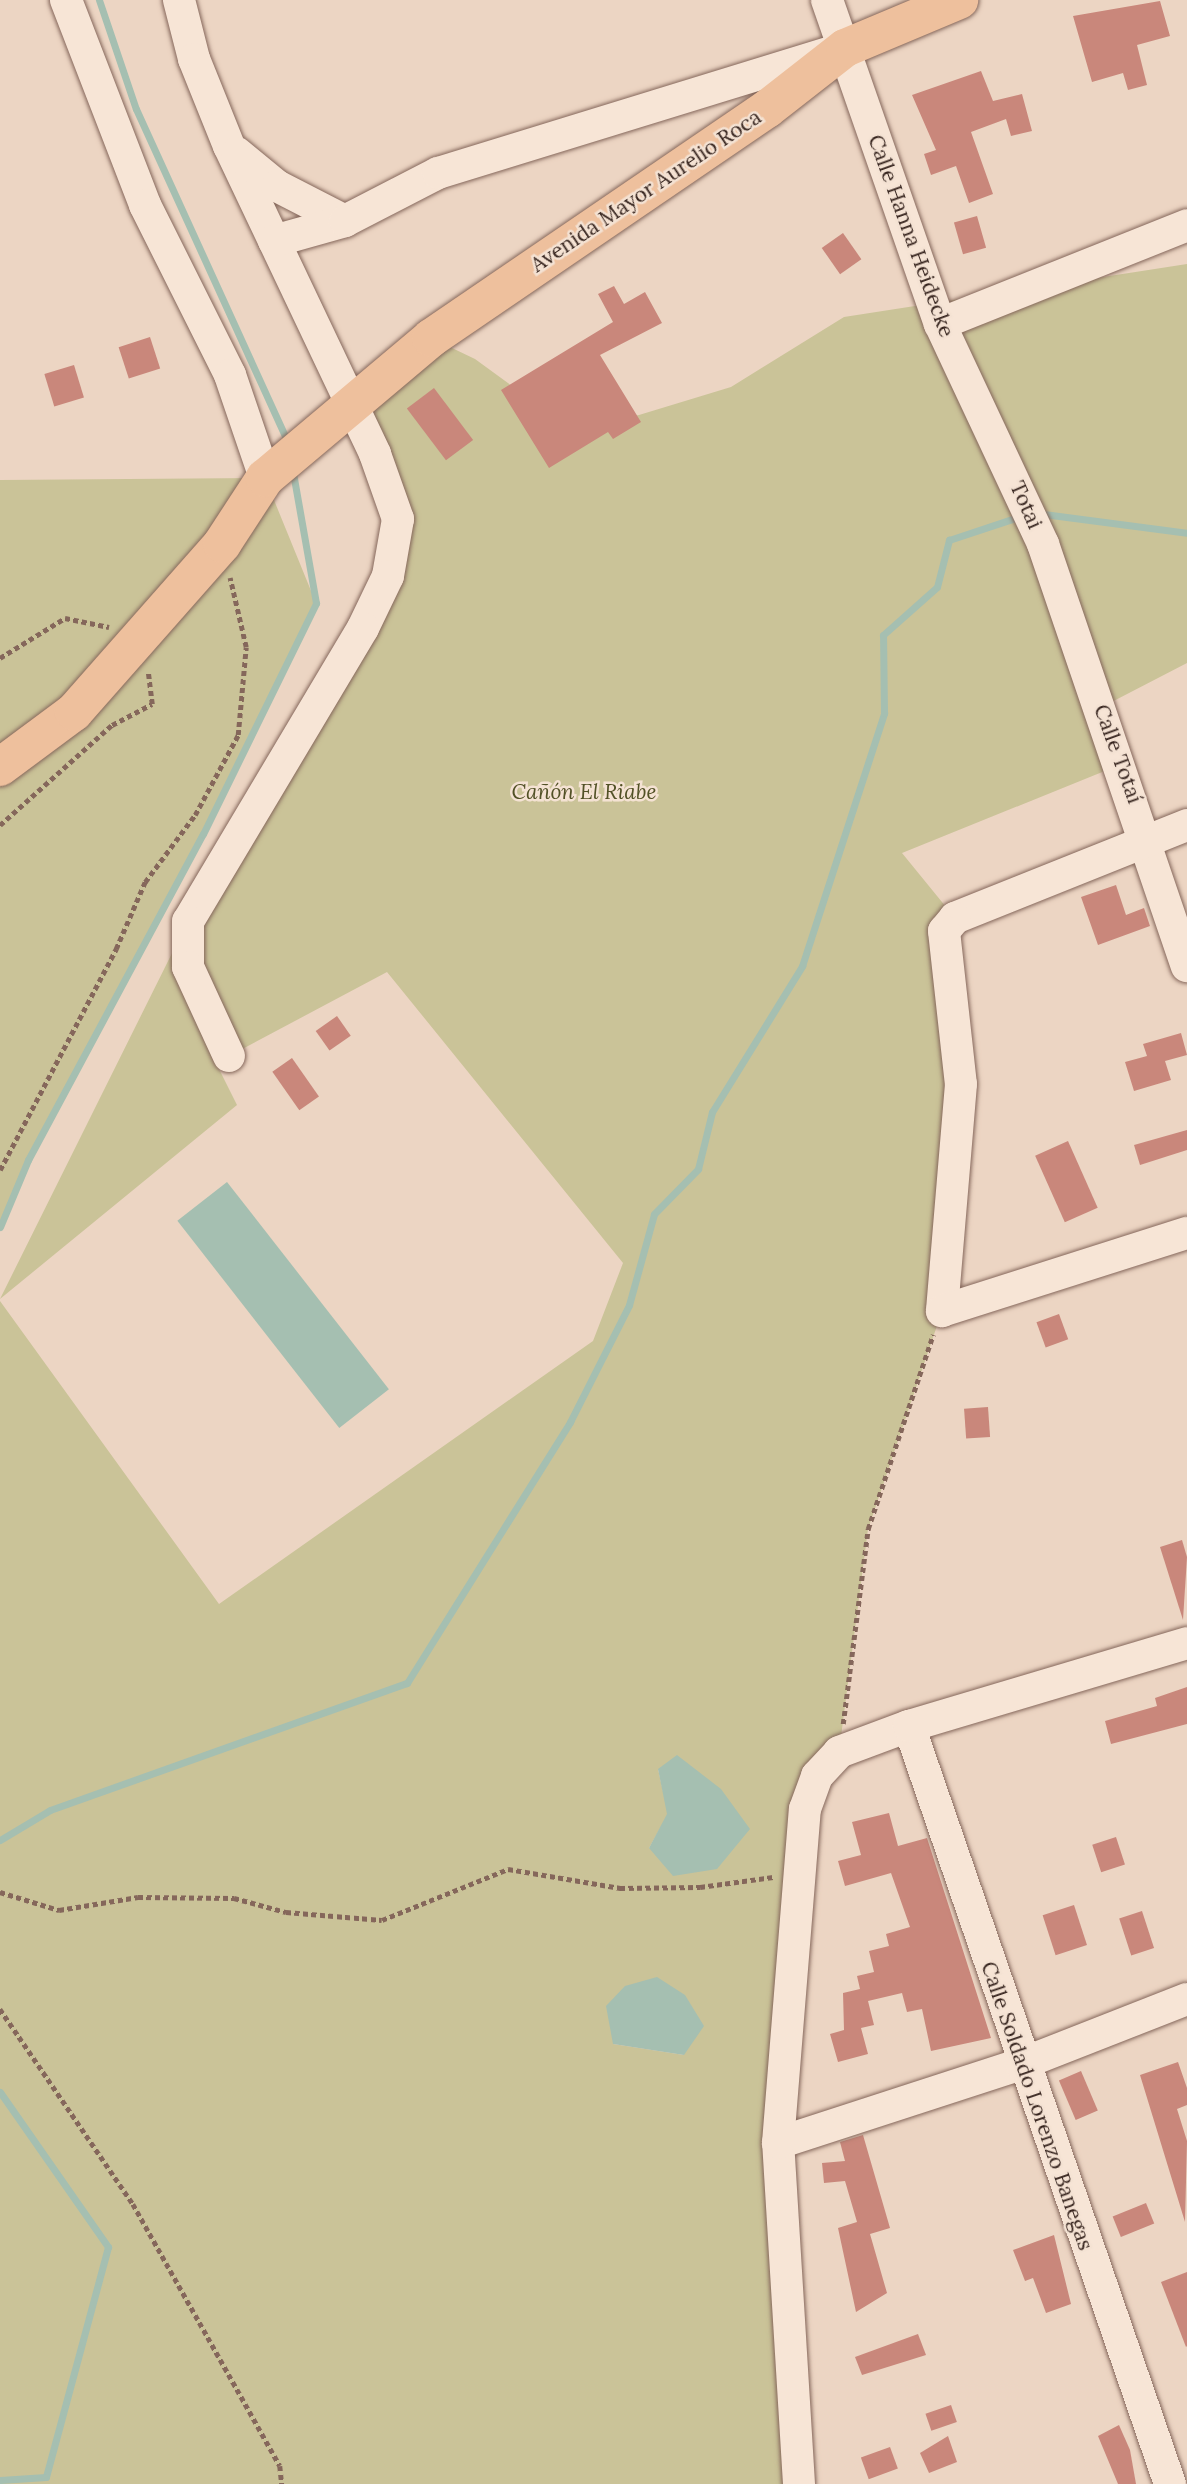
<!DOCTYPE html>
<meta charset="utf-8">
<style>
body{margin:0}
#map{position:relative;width:1187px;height:2484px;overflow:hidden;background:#ecd5c3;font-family:Lora,serif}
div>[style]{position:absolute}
.green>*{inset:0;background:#cac398}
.water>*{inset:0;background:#a5bfb1;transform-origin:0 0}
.stream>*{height:7px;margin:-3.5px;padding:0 3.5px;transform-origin:3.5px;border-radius:3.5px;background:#a5bfb1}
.building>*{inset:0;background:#c9877b;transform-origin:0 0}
.path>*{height:4.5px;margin-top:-2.25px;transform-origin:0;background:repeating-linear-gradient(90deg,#85675b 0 5px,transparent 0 8.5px)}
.roads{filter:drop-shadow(0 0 2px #85675b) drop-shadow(0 0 2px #85675b)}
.minor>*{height:32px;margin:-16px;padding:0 16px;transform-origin:16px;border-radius:16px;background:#f7e5d6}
.major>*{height:38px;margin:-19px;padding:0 19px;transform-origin:19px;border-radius:19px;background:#eec09d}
span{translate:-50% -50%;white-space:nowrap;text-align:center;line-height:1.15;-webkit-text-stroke:5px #f4e2d3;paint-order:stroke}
.street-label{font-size:21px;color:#36241e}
.park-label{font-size:21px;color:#525126;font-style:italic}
</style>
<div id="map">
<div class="green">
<i style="clip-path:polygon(evenodd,1187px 264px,1187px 663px,1102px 707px,1122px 764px,902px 853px,955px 918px,961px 1051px,942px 1311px,868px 1529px,839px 1752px,817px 1776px,778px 2143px,799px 2484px,0 2484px,0 1301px,219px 1604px,593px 1341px,623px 1263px,387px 972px,216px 1063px,237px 1105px,0 1299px,188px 921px,293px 746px,398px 519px,351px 411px,431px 338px,475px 359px,568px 427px,639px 415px,731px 387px,844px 317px,1187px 264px,658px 1769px,717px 1869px,649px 1848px,668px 1814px,658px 1769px,1187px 264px,685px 1995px,684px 2055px,613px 2044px,685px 1995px)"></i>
<i style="clip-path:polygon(265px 478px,316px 603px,203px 834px,28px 1160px,0 1227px,0 480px)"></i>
</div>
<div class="water">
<i style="left:227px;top:1182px;width:263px;height:63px;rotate:52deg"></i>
<i style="clip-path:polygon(677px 1755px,721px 1789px,750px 1829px,717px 1869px,673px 1876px,649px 1848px,667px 1814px,658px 1769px)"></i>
<i style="clip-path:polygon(657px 1977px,685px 1995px,704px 2026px,684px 2055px,613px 2044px,606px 2006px,625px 1986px)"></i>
</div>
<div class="stream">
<i style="left:99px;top:0;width:115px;rotate:71.3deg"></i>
<i style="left:136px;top:109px;width:367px;rotate:65.5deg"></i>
<i style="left:1036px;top:513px;width:152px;rotate:7.5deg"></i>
<i style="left:0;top:1227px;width:73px;rotate:-67.3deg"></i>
<i style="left:28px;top:1160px;width:370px;rotate:-61.8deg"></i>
<i style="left:203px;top:834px;width:257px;rotate:-63.9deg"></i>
<i style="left:316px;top:603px;width:133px;rotate:-100deg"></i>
<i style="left:0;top:1840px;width:58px;rotate:-31deg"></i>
<i style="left:50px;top:1810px;width:379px;rotate:-19.6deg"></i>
<i style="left:407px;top:1683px;width:308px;rotate:-58deg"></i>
<i style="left:570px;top:1422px;width:131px;rotate:-63.2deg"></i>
<i style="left:629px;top:1305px;width:94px;rotate:-74.6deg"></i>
<i style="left:654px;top:1214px;width:63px;rotate:-45.6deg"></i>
<i style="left:698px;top:1169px;width:59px;rotate:-76.2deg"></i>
<i style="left:712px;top:1112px;width:172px;rotate:-58.3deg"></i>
<i style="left:802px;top:966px;width:266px;rotate:-72deg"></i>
<i style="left:884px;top:713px;width:78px;rotate:-90.7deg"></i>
<i style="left:883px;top:635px;width:72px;rotate:-41.6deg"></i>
<i style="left:937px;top:587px;width:49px;rotate:-75.7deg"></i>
<i style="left:949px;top:540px;width:76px;rotate:-18.4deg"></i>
<i style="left:0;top:2092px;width:189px;rotate:55.1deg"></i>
<i style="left:108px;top:2247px;width:238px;rotate:105.1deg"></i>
<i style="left:46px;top:2477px;width:46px;rotate:176.3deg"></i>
</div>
<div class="building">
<i style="clip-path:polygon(1160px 1px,1170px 36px,1137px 45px,1147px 85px,1128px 90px,1123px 73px,1092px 82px,1073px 16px)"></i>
<i style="clip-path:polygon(981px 71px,993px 101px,1022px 94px,1032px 131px,1011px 136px,1006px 119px,971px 132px,993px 194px,969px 203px,956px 166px,931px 175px,924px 154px,936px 150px,912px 95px)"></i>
<i style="left:977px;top:216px;width:33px;height:24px;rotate:74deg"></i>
<i style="left:843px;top:233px;width:32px;height:26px;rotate:55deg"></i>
<i style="clip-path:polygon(614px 286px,624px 304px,645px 292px,662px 323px,600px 355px,641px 422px,613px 439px,608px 432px,549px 468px,501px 390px,613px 322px,598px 294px)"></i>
<i style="left:150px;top:337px;width:33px;height:33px;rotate:72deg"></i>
<i style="left:74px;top:365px;width:34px;height:31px;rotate:73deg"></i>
<i style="left:434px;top:388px;width:65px;height:34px;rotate:53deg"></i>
<i style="clip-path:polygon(1116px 885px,1126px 915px,1144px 908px,1150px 926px,1098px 945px,1081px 897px)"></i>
<i style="left:337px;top:1016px;width:24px;height:26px;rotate:55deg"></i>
<i style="clip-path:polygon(1181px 1033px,1187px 1055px,1165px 1061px,1171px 1080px,1134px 1091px,1125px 1062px,1147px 1056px,1143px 1044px)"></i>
<i style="left:292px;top:1058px;width:47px;height:24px;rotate:55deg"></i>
<i style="clip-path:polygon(1187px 1130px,1187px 1150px,1140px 1165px,1134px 1145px)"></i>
<i style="left:1068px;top:1141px;width:73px;height:36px;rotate:66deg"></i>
<i style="left:1059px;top:1314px;width:27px;height:24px;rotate:70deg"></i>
<i style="left:988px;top:1407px;width:30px;height:24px;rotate:86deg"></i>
<i style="clip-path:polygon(1182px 1540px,1187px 1557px,1183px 1620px,1160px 1547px)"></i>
<i style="clip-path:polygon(1187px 1687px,1187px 1724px,1111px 1744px,1105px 1721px,1157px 1706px,1155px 1698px)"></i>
<i style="clip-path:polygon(889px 1813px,898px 1846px,927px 1838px,991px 2038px,931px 2051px,922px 2009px,907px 2012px,902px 1993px,868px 2001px,874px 2025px,861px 2028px,868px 2054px,838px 2062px,830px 2034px,844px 2030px,843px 1993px,860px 1989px,857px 1976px,874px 1972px,869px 1951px,889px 1946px,886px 1934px,910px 1927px,891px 1873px,845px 1886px,838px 1861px,861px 1855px,852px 1822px)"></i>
<i style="left:1116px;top:1837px;width:29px;height:25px;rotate:72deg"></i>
<i style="left:1074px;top:1905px;width:42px;height:33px;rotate:72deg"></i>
<i style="left:1142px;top:1911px;width:39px;height:24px;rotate:72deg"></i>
<i style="clip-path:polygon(1178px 2062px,1187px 2088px,1187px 2105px,1177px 2109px,1187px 2141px,1185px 2222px,1140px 2075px)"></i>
<i style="left:1081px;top:2071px;width:43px;height:24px;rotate:67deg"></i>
<i style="clip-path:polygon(863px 2135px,890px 2228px,870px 2234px,887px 2293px,856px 2312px,838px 2228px,857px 2222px,845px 2181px,824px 2183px,822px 2163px,845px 2161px,840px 2142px)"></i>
<i style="left:1146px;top:2203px;width:22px;height:36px;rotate:68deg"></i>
<i style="clip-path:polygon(1054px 2235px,1071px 2304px,1046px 2313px,1033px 2278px,1025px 2281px,1013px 2250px)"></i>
<i style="clip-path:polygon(1187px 2272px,1187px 2346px,1186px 2347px,1161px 2282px)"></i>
<i style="clip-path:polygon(918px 2334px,926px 2355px,862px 2375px,855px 2357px)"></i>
<i style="left:951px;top:2405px;width:18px;height:27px;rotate:71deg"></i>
<i style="clip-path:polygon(1119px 2425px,1130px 2450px,1136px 2484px,1118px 2484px,1098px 2436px)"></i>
<i style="clip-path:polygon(948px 2436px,957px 2462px,929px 2473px,920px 2453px)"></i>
<i style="left:890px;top:2447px;width:23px;height:31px;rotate:70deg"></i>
</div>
<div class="path">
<i style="left:0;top:658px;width:76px;rotate:-31.6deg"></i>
<i style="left:65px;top:618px;width:45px;rotate:11.6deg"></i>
<i style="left:0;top:825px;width:150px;rotate:-41.8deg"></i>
<i style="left:112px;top:725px;width:45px;rotate:-27.7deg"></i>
<i style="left:152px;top:704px;width:33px;rotate:-97deg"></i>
<i style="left:0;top:1170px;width:250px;rotate:-62.3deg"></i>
<i style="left:116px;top:949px;width:73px;rotate:-66.6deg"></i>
<i style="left:145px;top:882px;width:84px;rotate:-53.3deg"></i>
<i style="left:195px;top:815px;width:91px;rotate:-61.7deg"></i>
<i style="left:238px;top:735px;width:88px;rotate:-84.8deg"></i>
<i style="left:246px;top:647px;width:71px;rotate:-103.1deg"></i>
<i style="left:843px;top:1724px;width:197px;rotate:-82.7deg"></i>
<i style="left:868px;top:1529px;width:205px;rotate:-71.5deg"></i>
<i style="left:0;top:1892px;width:62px;rotate:17deg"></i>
<i style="left:59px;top:1910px;width:80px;rotate:-9.3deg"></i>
<i style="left:138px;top:1897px;width:96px;rotate:0.6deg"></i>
<i style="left:234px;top:1898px;width:54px;rotate:15.1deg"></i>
<i style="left:286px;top:1912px;width:96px;rotate:4.8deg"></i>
<i style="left:382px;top:1920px;width:136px;rotate:-22deg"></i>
<i style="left:508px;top:1869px;width:114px;rotate:9.6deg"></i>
<i style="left:620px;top:1888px;width:80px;rotate:-0.7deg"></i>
<i style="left:700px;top:1887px;width:74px;rotate:-7.8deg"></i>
<i style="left:0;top:2009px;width:236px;rotate:55.7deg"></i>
<i style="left:133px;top:2204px;width:300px;rotate:60.7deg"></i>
<i style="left:280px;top:2466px;width:18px;rotate:84deg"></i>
</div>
<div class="roads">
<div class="minor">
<i style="left:66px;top:0;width:220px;rotate:68.9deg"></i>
<i style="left:145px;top:205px;width:190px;rotate:63.4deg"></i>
<i style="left:230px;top:375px;width:109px;rotate:71.2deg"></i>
<i style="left:179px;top:0;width:61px;rotate:75.7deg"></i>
<i style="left:194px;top:59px;width:94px;rotate:68.1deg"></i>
<i style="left:229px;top:146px;width:341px;rotate:64.6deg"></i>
<i style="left:375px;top:454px;width:69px;rotate:70.5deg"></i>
<i style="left:398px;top:519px;width:58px;rotate:100deg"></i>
<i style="left:388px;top:576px;width:58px;rotate:115.7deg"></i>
<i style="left:363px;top:628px;width:341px;rotate:120.8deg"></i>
<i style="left:188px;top:921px;width:46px;rotate:90deg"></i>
<i style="left:188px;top:967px;width:98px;rotate:65.3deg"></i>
<i style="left:827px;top:0;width:343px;rotate:70.8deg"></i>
<i style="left:940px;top:324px;width:243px;rotate:64.9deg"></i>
<i style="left:1043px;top:544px;width:446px;rotate:71.2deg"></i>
<i style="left:237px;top:153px;width:52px;rotate:39.5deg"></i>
<i style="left:277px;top:186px;width:76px;rotate:27.2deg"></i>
<i style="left:274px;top:241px;width:74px;rotate:-15.7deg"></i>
<i style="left:345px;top:221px;width:105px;rotate:-27.3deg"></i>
<i style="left:438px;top:173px;width:414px;rotate:-17.1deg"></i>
<i style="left:940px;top:324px;width:266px;rotate:-21.8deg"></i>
<i style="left:1187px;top:825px;width:250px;rotate:158.2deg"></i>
<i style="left:955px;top:918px;width:17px;rotate:130deg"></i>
<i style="left:944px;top:931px;width:154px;rotate:83.7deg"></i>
<i style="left:961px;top:1084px;width:228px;rotate:94.8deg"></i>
<i style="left:942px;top:1311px;width:257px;rotate:-17.7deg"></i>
<i style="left:909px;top:1726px;width:802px;rotate:71deg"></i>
<i style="left:778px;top:2143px;width:256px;rotate:-18deg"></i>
<i style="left:1021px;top:2064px;width:178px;rotate:-21.4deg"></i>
<i style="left:799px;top:2484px;width:342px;rotate:-93.5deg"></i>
<i style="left:778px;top:2143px;width:335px;rotate:-85.4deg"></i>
<i style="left:805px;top:1809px;width:35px;rotate:-70deg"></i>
<i style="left:817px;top:1776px;width:33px;rotate:-47deg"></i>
<i style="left:839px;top:1752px;width:75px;rotate:-20.4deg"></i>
<i style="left:909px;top:1726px;width:290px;rotate:-16.6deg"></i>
</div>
<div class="major">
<i style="left:0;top:767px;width:92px;rotate:-36.6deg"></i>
<i style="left:74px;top:712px;width:224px;rotate:-48.6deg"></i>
<i style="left:222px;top:544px;width:79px;rotate:-56.9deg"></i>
<i style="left:265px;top:478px;width:217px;rotate:-40.1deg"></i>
<i style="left:431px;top:338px;width:407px;rotate:-34.3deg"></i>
<i style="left:767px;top:109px;width:99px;rotate:-38deg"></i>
<i style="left:845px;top:48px;width:124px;rotate:-22.8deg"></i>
</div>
</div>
<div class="street-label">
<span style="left:646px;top:191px;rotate:-34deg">Avenida Mayor Aurelio Roca</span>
<span style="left:911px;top:236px;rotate:70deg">Calle Hanna Heidecke</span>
<span style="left:1026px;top:505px;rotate:66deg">Totai</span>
<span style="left:1118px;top:754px;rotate:70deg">Calle Totaí</span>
<span style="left:1037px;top:2106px;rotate:71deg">Calle Soldado Lorenzo Banegas</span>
</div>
<div class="park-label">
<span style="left:584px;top:792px">Cañón El Riabe</span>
</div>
</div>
